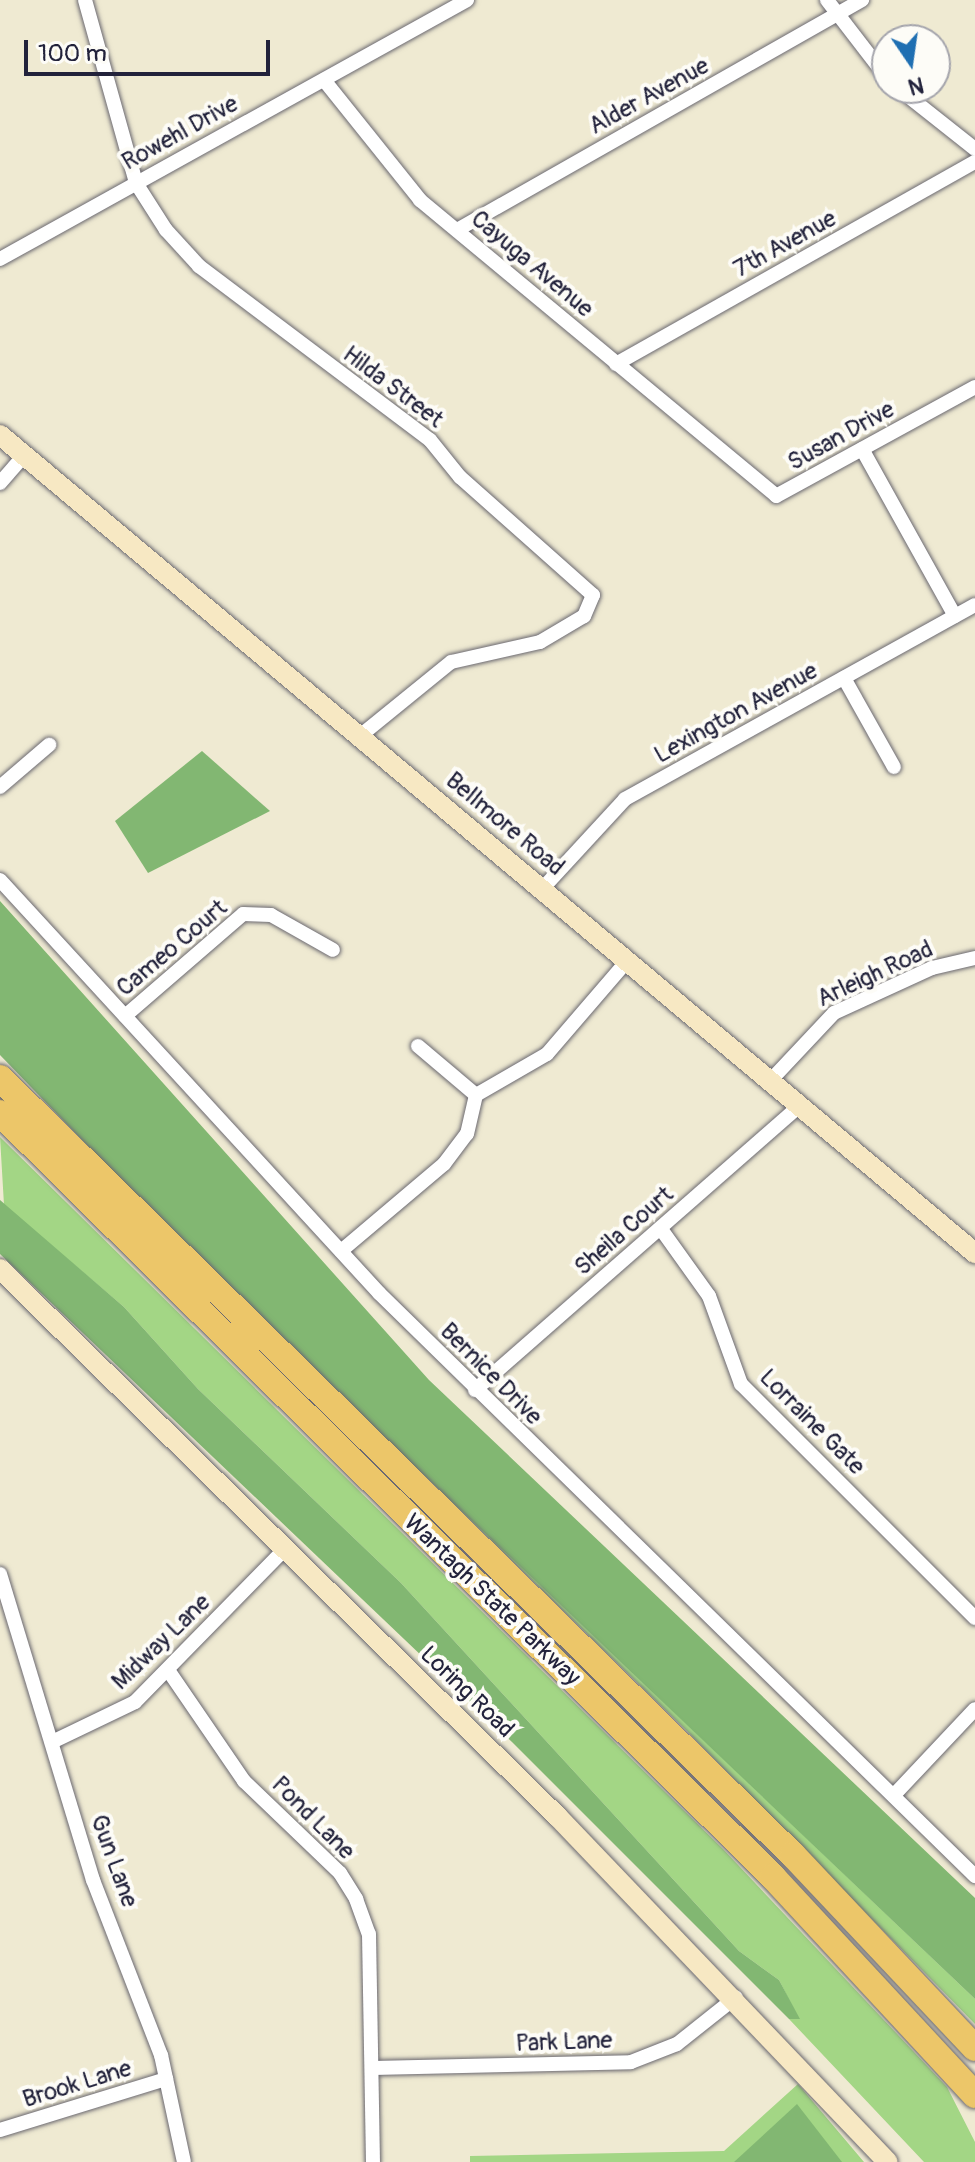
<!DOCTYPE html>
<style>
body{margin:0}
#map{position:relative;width:975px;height:2162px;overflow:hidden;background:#efead2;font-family:Pangolin,sans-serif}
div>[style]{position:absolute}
.green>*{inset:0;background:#a3d685}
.forest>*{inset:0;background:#82b772}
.roads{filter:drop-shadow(0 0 2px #6a6870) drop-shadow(0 0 2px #6a6870)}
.street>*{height:14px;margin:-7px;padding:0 7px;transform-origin:7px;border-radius:7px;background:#fff}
.secondary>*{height:20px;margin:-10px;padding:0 10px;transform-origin:10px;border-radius:10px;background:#f7e8c3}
.highway>*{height:26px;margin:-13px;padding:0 13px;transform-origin:13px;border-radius:13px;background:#ecc669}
span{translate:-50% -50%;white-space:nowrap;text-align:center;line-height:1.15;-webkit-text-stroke:8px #fdfcf7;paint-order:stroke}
.street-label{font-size:24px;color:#22223b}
.north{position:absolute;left:871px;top:24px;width:80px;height:80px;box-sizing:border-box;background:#fdfcf7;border:2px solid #a5a5ac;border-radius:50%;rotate:167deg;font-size:22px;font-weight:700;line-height:32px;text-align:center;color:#22223b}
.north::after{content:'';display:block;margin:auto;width:28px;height:36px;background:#1f6fb2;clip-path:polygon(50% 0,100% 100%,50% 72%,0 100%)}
.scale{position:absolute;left:24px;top:40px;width:246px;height:36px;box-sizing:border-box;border:4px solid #22223b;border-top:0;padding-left:10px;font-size:24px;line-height:28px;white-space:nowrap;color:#22223b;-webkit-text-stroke:6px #fdfcf7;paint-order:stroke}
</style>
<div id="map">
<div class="green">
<i style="clip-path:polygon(0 1137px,723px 1849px,947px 2087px,975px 2142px,975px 2162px,924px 2162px,789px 2019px,799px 2019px,779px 1980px,739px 1951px,401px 1583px,198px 1389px,124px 1307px,4px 1205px)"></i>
<i style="clip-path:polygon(356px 1409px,975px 1999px,975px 2024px,687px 1731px)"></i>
<i style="clip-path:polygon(798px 2084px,864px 2162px,470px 2162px,470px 2156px,724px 2151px)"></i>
</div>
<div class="forest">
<i style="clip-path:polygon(202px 751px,270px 811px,148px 873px,115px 821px)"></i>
<i style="clip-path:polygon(0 901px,429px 1380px,975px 1898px,975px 1999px,199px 1261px,0 1055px)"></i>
<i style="clip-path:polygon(0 1200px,124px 1307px,198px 1389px,401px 1583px,739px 1951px,779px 1980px,800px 2019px,789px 2019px,512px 1742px,0 1254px)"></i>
<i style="clip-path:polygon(797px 2104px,842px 2162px,734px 2162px)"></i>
</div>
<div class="roads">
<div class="street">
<i style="left:85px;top:0;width:190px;rotate:74.4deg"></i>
<i style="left:136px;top:183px;width:56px;rotate:57.4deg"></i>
<i style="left:166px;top:230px;width:49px;rotate:47.5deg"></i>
<i style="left:199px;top:266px;width:289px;rotate:37deg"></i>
<i style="left:430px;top:440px;width:48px;rotate:51deg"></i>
<i style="left:460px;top:477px;width:178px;rotate:41.6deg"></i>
<i style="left:593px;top:595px;width:23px;rotate:113deg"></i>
<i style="left:584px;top:616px;width:51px;rotate:149.4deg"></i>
<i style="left:540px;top:642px;width:91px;rotate:167.3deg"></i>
<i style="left:451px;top:662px;width:117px;rotate:140.9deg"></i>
<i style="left:827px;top:0;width:98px;rotate:52.4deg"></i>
<i style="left:324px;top:80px;width:154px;rotate:51.3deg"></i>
<i style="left:420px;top:200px;width:463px;rotate:39.7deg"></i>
<i style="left:776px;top:496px;width:227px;rotate:-28.7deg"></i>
<i style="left:898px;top:88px;width:98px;rotate:38.4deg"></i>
<i style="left:457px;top:230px;width:466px;rotate:-29.6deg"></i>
<i style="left:0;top:259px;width:534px;rotate:-29.01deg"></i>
<i style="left:616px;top:364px;width:412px;rotate:-29.4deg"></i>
<i style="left:862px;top:449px;width:191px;rotate:60.9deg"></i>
<i style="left:0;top:483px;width:37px;rotate:-49deg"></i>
<i style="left:844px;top:678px;width:102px;rotate:60.7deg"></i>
<i style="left:0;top:787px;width:65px;rotate:-40.6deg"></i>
<i style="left:0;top:880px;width:561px;rotate:47.46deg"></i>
<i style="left:379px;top:1293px;width:834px;rotate:44.37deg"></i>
<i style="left:542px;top:889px;width:122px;rotate:-47.3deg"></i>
<i style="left:625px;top:799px;width:400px;rotate:-29deg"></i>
<i style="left:125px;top:1016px;width:156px;rotate:-40.8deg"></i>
<i style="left:243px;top:914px;width:28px;rotate:2deg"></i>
<i style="left:271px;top:915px;width:71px;rotate:29.4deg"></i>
<i style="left:418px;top:1046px;width:76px;rotate:40.2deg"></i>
<i style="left:771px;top:1080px;width:92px;rotate:-46.8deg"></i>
<i style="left:834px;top:1013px;width:108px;rotate:-24.7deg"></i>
<i style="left:932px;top:968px;width:44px;rotate:-13.1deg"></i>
<i style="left:661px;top:1229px;width:82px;rotate:54.4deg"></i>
<i style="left:709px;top:1296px;width:94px;rotate:70deg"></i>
<i style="left:741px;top:1384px;width:331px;rotate:45deg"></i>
<i style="left:341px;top:1251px;width:135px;rotate:-40.2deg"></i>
<i style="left:444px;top:1164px;width:38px;rotate:-53deg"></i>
<i style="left:467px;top:1134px;width:40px;rotate:-77deg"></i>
<i style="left:476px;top:1095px;width:82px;rotate:-30deg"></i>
<i style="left:547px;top:1054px;width:123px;rotate:-49.3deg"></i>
<i style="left:475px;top:1390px;width:432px;rotate:-41.2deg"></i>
<i style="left:0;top:1574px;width:320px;rotate:73.1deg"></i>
<i style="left:93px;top:1880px;width:188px;rotate:68.8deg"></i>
<i style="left:161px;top:2055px;width:109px;rotate:77.9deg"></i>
<i style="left:168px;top:1670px;width:135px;rotate:55.6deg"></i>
<i style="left:244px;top:1781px;width:133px;rotate:43.8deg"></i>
<i style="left:340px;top:1873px;width:31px;rotate:58deg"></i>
<i style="left:356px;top:1899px;width:37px;rotate:70deg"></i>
<i style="left:369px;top:1934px;width:228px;rotate:89deg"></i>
<i style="left:52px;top:1742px;width:92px;rotate:-25.7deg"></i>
<i style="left:135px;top:1702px;width:213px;rotate:-45.6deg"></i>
<i style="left:894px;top:1795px;width:118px;rotate:-46.7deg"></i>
<i style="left:373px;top:2068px;width:258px;rotate:-1.3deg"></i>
<i style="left:631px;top:2062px;width:49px;rotate:-21.4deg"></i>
<i style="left:677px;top:2044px;width:75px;rotate:-38.5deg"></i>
<i style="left:0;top:2130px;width:174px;rotate:-17.1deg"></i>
</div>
<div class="secondary">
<i style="left:0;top:435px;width:1273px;rotate:40deg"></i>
<i style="left:0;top:1269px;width:782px;rotate:44.48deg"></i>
<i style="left:558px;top:1817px;width:477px;rotate:46.3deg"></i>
</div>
<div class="highway">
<i style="left:0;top:1078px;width:1110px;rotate:44.42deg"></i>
<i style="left:793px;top:1855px;width:265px;rotate:46.7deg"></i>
<i style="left:0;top:1113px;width:1087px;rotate:44.66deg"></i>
<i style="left:773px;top:1877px;width:297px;rotate:47.2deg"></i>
</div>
</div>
<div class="street-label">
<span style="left:649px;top:96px;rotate:-29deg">Alder Avenue</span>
<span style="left:180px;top:133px;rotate:-29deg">Rowehl Drive</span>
<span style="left:785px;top:244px;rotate:-29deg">7th Avenue</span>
<span style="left:532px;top:264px;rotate:40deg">Cayuga Avenue</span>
<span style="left:393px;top:387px;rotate:37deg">Hilda Street</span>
<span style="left:841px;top:436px;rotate:-29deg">Susan Drive</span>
<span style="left:736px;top:713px;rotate:-29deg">Lexington Avenue</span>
<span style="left:505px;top:824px;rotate:40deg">Bellmore Road</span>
<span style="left:172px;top:948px;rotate:-40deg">Cameo Court</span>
<span style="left:875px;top:974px;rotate:-25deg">Arleigh Road</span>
<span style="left:624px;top:1231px;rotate:-41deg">Sheila Court</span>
<span style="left:491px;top:1374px;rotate:45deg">Bernice Drive</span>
<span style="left:812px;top:1422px;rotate:45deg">Lorraine Gate</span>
<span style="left:492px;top:1600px;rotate:44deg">Wantagh State Parkway</span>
<span style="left:161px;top:1642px;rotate:-44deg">Midway Lane</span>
<span style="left:467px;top:1692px;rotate:44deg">Loring Road</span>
<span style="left:313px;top:1818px;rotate:45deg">Pond Lane</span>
<span style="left:114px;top:1861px;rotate:70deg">Gun Lane</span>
<span style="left:564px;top:2042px;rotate:-2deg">Park Lane</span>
<span style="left:77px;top:2084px;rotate:-17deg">Brook Lane</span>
</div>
<div class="north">N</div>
<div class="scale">100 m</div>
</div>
